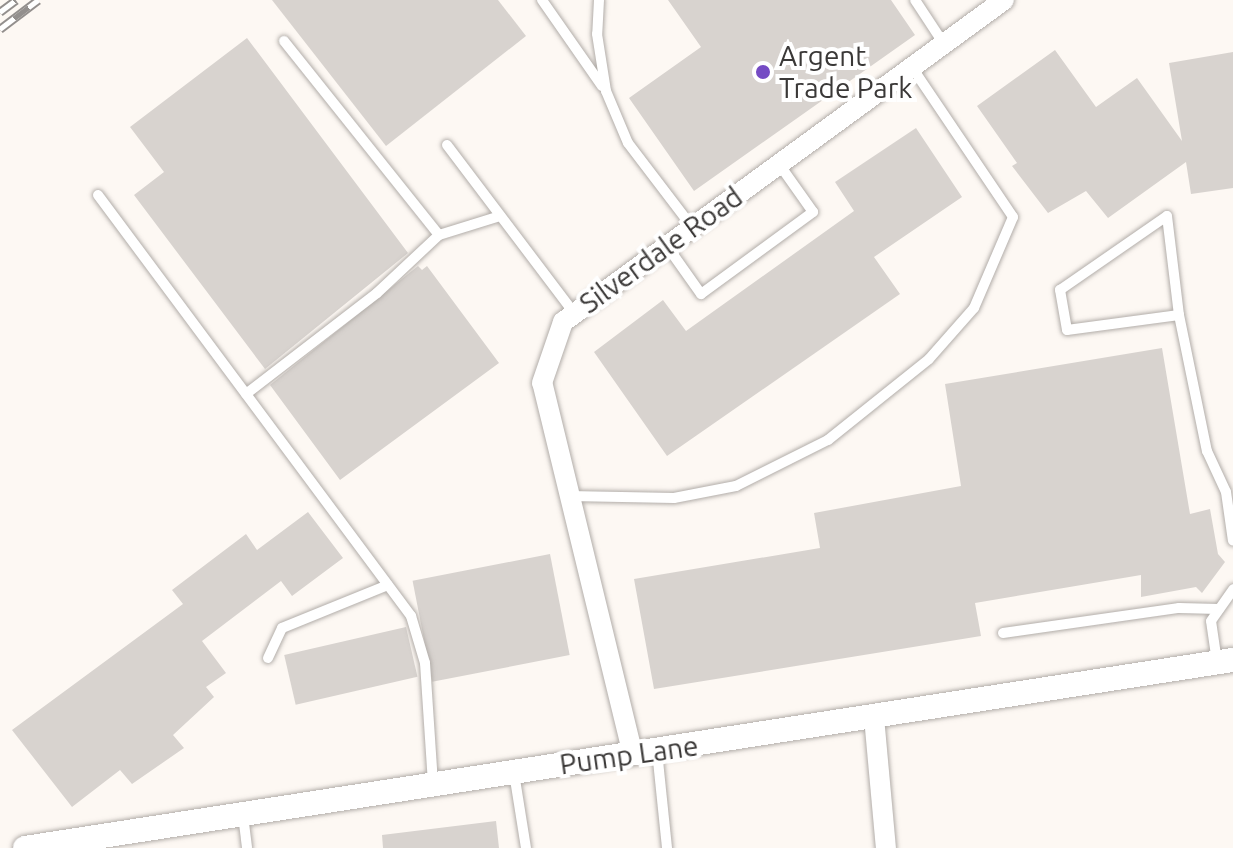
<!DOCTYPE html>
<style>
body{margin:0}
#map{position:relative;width:1233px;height:848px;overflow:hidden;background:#fdf8f3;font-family:Ubuntu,sans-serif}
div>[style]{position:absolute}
.building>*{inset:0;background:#d8d3cf;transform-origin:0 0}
.roads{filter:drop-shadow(0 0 2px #b2ada9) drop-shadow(0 0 2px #b2ada9)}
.service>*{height:10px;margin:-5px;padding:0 5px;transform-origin:5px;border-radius:5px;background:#fff}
.minor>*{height:20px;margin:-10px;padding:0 10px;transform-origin:10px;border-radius:10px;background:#fff}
.tertiary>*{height:24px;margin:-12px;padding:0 12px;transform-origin:12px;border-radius:12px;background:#fff}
.rail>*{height:9px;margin-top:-4.5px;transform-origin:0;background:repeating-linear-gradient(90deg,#fff 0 18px,#938f8d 0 36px);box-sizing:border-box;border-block:2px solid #938f8d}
.dots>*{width:22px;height:22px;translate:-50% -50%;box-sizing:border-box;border:4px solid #fff;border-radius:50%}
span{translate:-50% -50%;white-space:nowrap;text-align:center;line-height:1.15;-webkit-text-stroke:8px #fff;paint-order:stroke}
.poi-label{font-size:28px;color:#3a3837}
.left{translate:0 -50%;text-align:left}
.street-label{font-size:28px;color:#3a3837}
</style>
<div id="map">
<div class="building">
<i style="clip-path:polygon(272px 0,498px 0,526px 36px,386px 146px)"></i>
<i style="clip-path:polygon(668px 0,891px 0,915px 35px,694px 191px,629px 98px,701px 47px)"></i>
<i style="clip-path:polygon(247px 38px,408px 253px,265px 369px,134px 195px,164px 172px,130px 127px)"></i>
<i style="clip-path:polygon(1055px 50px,1096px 107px,1137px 78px,1182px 141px,1169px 63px,1233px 52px,1233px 188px,1191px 194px,1186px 162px,1108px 218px,1086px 191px,1048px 213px,1012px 166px,1017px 163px,977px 106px)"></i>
<i style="clip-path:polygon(916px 128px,962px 197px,874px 257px,900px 294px,667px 456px,594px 352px,663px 300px,686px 331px,854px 211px,835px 182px)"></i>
<i style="clip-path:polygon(418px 266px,422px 270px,427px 266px,499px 363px,340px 480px,270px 385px)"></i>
<i style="clip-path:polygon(1162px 348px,1190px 514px,1210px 509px,1218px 554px,1225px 562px,1202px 593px,1196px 587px,1141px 597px,1141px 575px,975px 603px,981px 636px,654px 689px,634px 579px,820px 548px,814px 513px,961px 486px,945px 384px)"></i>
<i style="clip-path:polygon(308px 512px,343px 558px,292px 596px,281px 581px,202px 641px,226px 673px,206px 687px,214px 697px,173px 735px,184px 748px,132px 784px,120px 770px,72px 807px,12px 730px,183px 604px,172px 590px,246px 534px,257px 550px)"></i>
<i style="left:550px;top:554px;width:103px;height:140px;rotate:79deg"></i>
<i style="left:406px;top:627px;width:51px;height:125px;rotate:77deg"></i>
<i style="clip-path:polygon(496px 821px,499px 848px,383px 848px,382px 835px)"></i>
</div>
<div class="roads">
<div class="service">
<i style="left:542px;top:0;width:105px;rotate:55.1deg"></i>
<i style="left:599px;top:0;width:34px;rotate:93deg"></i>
<i style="left:597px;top:34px;width:58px;rotate:81deg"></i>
<i style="left:606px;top:91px;width:56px;rotate:67.1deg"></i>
<i style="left:628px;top:143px;width:106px;rotate:52.7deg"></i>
<i style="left:915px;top:0;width:53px;rotate:56.6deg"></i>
<i style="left:284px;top:41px;width:248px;rotate:51.4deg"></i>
<i style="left:439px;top:235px;width:64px;rotate:-17.3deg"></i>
<i style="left:447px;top:145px;width:211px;rotate:52.9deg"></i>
<i style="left:98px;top:195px;width:525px;rotate:53.37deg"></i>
<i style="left:411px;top:616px;width:49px;rotate:73.4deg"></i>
<i style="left:425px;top:663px;width:119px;rotate:86.2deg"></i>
<i style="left:667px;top:246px;width:59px;rotate:54.7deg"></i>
<i style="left:701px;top:294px;width:139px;rotate:-36.2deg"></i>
<i style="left:813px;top:212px;width:59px;rotate:-125.3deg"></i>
<i style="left:1179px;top:315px;width:113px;rotate:172.4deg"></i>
<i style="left:1067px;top:330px;width:41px;rotate:-99.9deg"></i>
<i style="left:1060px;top:290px;width:130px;rotate:-34.7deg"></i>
<i style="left:1167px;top:216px;width:100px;rotate:83.1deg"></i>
<i style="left:1179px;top:315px;width:139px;rotate:78.4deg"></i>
<i style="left:1207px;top:451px;width:45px;rotate:65.1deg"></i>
<i style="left:1226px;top:492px;width:49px;rotate:81.9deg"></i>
<i style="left:246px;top:394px;width:165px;rotate:-37.6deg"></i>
<i style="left:377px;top:293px;width:85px;rotate:-43.1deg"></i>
<i style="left:569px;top:496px;width:105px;rotate:1.1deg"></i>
<i style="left:674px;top:498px;width:63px;rotate:-11deg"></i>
<i style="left:736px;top:486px;width:103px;rotate:-26.6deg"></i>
<i style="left:828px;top:440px;width:129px;rotate:-38.7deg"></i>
<i style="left:929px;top:359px;width:68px;rotate:-48.6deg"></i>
<i style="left:974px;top:308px;width:99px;rotate:-66.8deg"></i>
<i style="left:1013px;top:217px;width:181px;rotate:-124deg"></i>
<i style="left:1003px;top:633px;width:178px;rotate:-8.1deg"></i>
<i style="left:1179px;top:608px;width:40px;rotate:1.4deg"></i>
<i style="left:268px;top:658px;width:33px;rotate:-65deg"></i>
<i style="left:282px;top:628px;width:114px;rotate:-22.1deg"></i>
<i style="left:1217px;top:662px;width:41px;rotate:-98.3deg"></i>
<i style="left:1211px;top:621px;width:39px;rotate:-55deg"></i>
<i style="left:657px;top:751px;width:98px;rotate:84.1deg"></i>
<i style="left:514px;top:773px;width:76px;rotate:80.9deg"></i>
<i style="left:243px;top:815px;width:33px;rotate:83deg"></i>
</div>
<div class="minor">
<i style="left:874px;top:717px;width:132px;rotate:84.8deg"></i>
<i style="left:633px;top:755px;width:383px;rotate:-103.7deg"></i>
<i style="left:542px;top:383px;width:65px;rotate:-71deg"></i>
<i style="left:563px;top:322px;width:546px;rotate:-36.14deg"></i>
</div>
<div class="tertiary">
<i style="left:25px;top:848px;width:1223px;rotate:-8.85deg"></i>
</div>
</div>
<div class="rail">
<i style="left:0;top:12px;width:20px;rotate:-37deg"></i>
<i style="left:0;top:29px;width:48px;rotate:-37.3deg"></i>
</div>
<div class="dots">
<i style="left:763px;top:72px;background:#754bc4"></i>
</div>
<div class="poi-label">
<span class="left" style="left:779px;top:72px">Argent<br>Trade Park</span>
</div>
<div class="street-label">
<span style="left:661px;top:250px;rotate:-36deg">Silverdale Road</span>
<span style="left:629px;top:755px;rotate:-8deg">Pump Lane</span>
</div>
</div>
